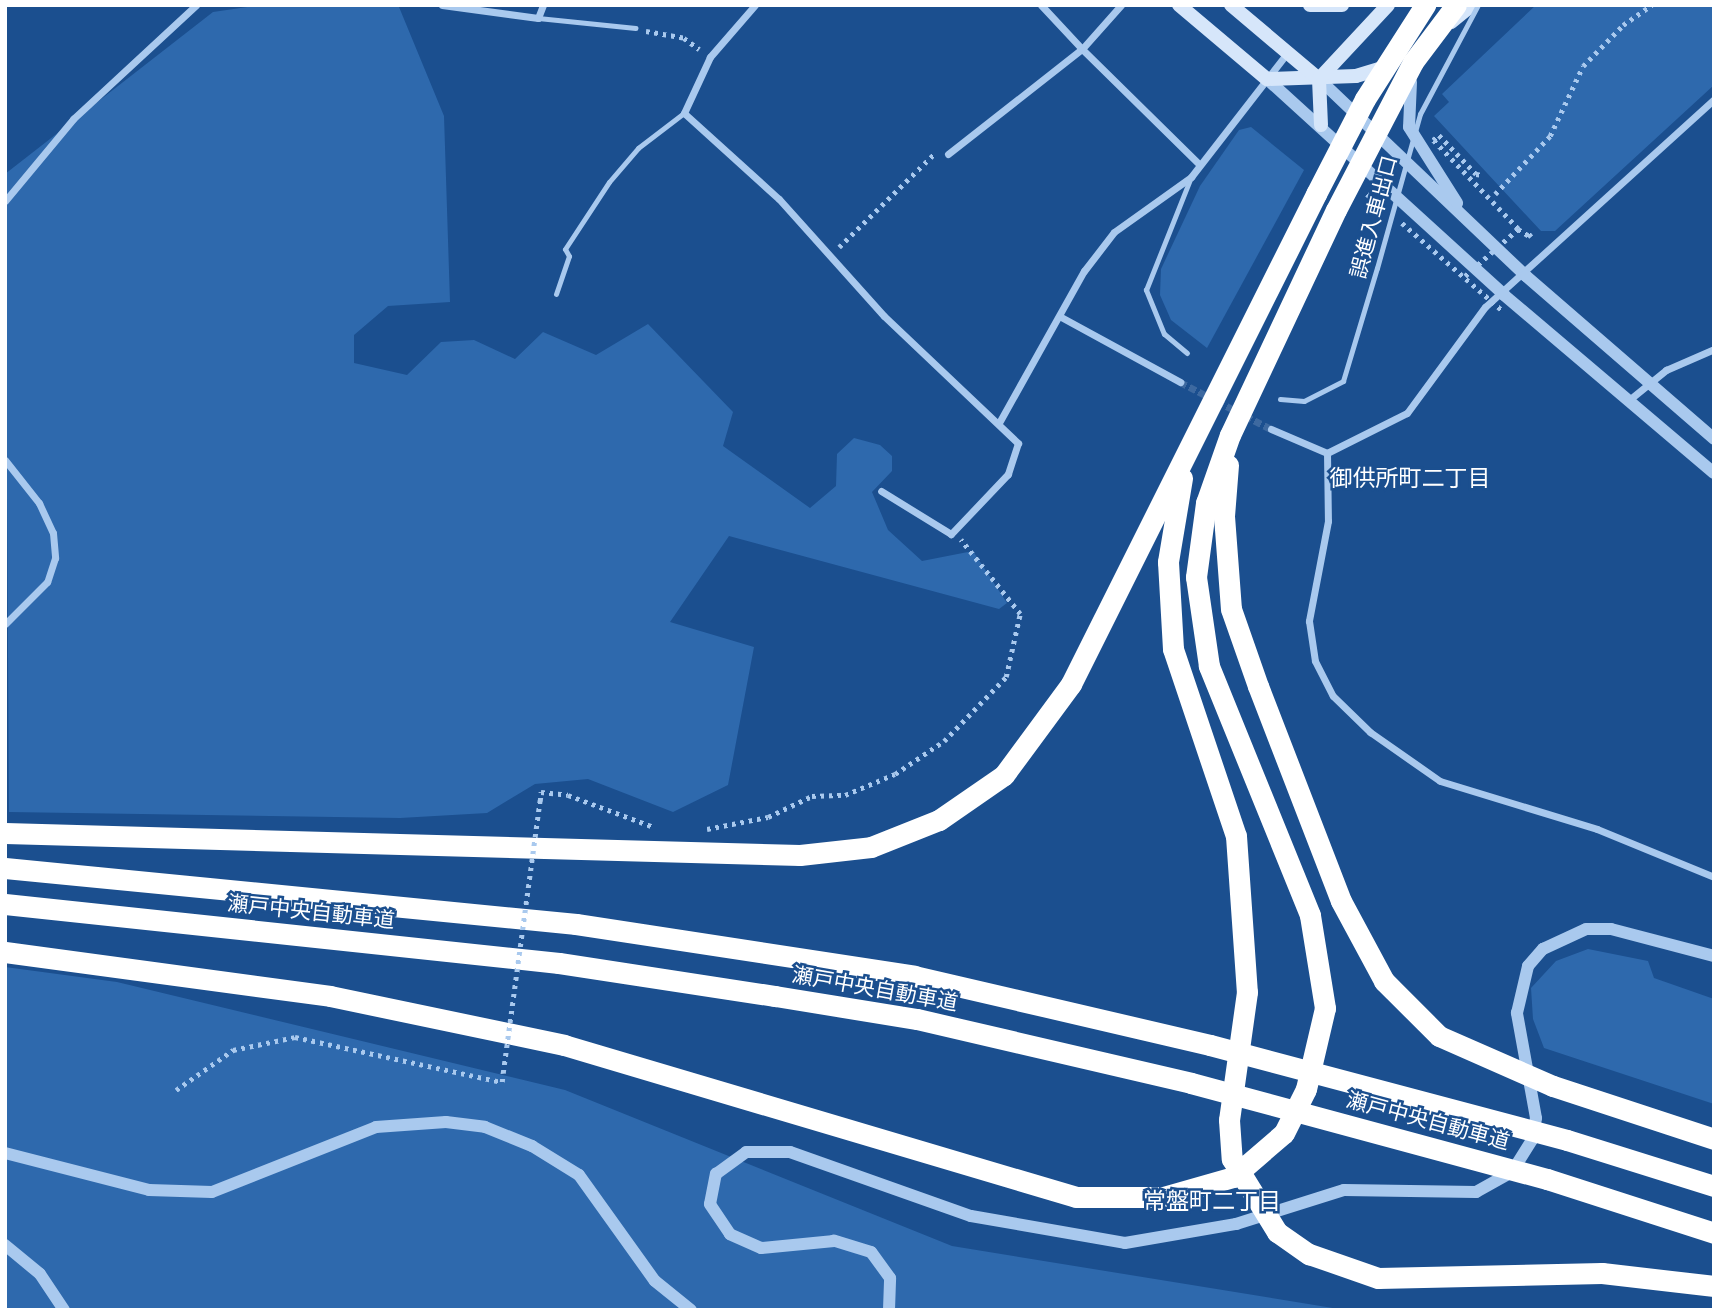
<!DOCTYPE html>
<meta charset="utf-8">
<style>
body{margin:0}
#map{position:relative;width:1719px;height:1315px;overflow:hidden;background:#1b4f8f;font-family:Poppins,"Noto Sans JP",sans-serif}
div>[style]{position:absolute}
.green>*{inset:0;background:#2e69ad}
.minor-tunnel>*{height:7px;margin-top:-3.5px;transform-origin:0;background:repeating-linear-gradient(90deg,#3d69a0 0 7px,transparent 0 10.5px)}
.path>*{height:4.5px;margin-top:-2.25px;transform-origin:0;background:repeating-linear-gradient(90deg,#a9c9ee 0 3.5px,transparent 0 8.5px)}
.service>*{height:5px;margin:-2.5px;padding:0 2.5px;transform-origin:2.5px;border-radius:2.5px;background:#a9c9ee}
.minor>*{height:7px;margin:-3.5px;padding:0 3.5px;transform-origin:3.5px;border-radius:3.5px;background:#a9c9ee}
.tertiary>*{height:12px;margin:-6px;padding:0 6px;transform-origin:6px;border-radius:6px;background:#a9c9ee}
.secondary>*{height:14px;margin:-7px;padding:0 7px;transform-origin:7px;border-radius:7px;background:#d6e6fa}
.motorway>*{height:21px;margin:-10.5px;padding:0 10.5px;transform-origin:10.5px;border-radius:10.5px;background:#fff}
.path-bridge>*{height:4.5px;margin-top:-2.25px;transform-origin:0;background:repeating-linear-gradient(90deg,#a9c9ee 0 3.5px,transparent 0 8.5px)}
.service-bridge>*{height:5px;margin:-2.5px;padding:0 2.5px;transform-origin:2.5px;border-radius:2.5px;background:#a9c9ee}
.motorway-bridge>*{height:21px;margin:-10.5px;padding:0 10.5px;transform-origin:10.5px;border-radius:10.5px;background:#fff}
span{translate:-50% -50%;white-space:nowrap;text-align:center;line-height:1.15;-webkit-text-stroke:5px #1b4f8f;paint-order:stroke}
.street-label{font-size:21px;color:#fff}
.neighbourhood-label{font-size:23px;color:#fff}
.frame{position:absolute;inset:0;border:7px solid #fff;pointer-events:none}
</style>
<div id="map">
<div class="green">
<i style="clip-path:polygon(261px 5px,399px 7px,444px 116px,450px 302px,388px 306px,354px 335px,354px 363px,407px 375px,441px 342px,474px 340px,515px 359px,543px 332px,596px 355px,648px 324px,733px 412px,723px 446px,810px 508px,836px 486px,837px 454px,854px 438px,880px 445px,892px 456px,892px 471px,872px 492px,888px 530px,922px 561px,973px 551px,1007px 603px,999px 609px,729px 536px,670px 622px,754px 647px,728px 785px,673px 812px,588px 779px,535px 784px,487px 813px,400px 818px,9px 812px,5px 174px,213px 12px)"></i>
<i style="clip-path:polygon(1536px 5px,1714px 5px,1714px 85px,1555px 231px,1541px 231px,1434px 116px,1449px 102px,1442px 94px)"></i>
<i style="clip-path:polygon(1251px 127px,1304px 170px,1207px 348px,1171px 320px,1160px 295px,1161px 269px,1200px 186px,1239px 130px)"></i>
<i style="clip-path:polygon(1588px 949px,1648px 961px,1654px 978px,1714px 999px,1714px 1104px,1544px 1048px,1533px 1019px,1531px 988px,1556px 961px)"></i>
<i style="clip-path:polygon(5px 967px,117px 982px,565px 1090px,952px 1246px,1345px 1310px,5px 1310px)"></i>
</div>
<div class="minor-tunnel">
<i style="left:1180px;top:382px;width:102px;rotate:27.3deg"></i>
</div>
<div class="path">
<i style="left:646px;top:31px;width:39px;rotate:10deg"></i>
<i style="left:684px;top:38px;width:19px;rotate:36deg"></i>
<i style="left:1476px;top:174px;width:7px;rotate:8deg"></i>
<i style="left:1495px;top:194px;width:80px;rotate:-46.5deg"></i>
<i style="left:1550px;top:136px;width:77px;rotate:-64.8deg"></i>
<i style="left:1583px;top:66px;width:57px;rotate:-45.7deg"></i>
<i style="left:1623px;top:25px;width:35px;rotate:-35deg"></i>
<i style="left:1518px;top:229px;width:15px;rotate:32deg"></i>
<i style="left:1531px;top:237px;width:8px;rotate:-130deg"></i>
<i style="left:839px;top:247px;width:134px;rotate:-44.4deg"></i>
<i style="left:540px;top:801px;width:9px;rotate:-84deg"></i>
<i style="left:541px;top:792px;width:27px;rotate:6deg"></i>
<i style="left:568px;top:795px;width:92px;rotate:20.4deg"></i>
<i style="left:707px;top:829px;width:62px;rotate:-11.1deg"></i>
<i style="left:768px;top:817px;width:49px;rotate:-25.5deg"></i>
<i style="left:812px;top:796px;width:33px;rotate:-2deg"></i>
<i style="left:845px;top:795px;width:54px;rotate:-22.8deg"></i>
<i style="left:895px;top:774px;width:59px;rotate:-34deg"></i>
<i style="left:944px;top:741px;width:89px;rotate:-45.9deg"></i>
<i style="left:1006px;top:677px;width:65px;rotate:-77.5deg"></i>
<i style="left:1020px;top:614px;width:95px;rotate:-128.6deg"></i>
<i style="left:176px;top:1090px;width:70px;rotate:-35.1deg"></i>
<i style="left:233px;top:1050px;width:63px;rotate:-11.8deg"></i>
<i style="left:295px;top:1037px;width:212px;rotate:12.3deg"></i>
<i style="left:502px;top:1082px;width:9px;rotate:-84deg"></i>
</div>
<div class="service">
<i style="left:538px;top:18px;width:98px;rotate:5.9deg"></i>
<i style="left:556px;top:294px;width:40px;rotate:-71.1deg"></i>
<i style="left:569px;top:256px;width:8px;rotate:-120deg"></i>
<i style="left:565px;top:249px;width:80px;rotate:-56.7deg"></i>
<i style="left:609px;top:182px;width:45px;rotate:-49.5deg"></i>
<i style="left:638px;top:148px;width:58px;rotate:-37.3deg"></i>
<i style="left:1187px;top:353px;width:30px;rotate:-140deg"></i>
<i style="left:1164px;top:334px;width:48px;rotate:-112.2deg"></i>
<i style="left:1146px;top:290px;width:122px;rotate:-68.3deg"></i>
<i style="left:1280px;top:399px;width:24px;rotate:5deg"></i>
<i style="left:1304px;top:401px;width:44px;rotate:-27.1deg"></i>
<i style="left:1343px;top:381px;width:118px;rotate:-73.3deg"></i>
</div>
<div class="minor">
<i style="left:442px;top:5px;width:97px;rotate:7.7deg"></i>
<i style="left:538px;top:18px;width:14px;rotate:-69deg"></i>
<i style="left:755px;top:5px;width:69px;rotate:130.9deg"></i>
<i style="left:710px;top:57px;width:62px;rotate:114.9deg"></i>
<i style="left:684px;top:113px;width:128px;rotate:42.2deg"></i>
<i style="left:779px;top:199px;width:157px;rotate:48.1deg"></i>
<i style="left:884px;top:316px;width:185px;rotate:43.5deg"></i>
<i style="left:1018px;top:443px;width:33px;rotate:108deg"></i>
<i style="left:1008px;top:474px;width:83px;rotate:133.5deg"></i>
<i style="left:951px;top:534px;width:82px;rotate:-148.4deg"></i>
<i style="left:1041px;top:5px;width:60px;rotate:47deg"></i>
<i style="left:1082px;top:49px;width:59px;rotate:-48.4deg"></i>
<i style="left:948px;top:154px;width:170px;rotate:-38.1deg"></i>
<i style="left:1082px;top:49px;width:165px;rotate:44.5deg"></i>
<i style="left:5px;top:201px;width:107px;rotate:-50.3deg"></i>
<i style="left:73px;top:119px;width:168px;rotate:-42.8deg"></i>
<i style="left:1061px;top:317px;width:136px;rotate:28.6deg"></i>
<i style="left:1629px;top:400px;width:48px;rotate:-39deg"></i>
<i style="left:1666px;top:370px;width:52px;rotate:-23.6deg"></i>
<i style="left:1000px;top:421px;width:172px;rotate:-60.8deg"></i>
<i style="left:1084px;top:271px;width:49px;rotate:-52.4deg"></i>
<i style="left:1114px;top:232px;width:95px;rotate:-35.5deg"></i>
<i style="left:1191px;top:177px;width:158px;rotate:-52.2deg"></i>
<i style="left:1271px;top:429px;width:61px;rotate:23.2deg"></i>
<i style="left:1327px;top:453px;width:89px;rotate:-26.6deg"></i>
<i style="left:1407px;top:413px;width:132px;rotate:-53.7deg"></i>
<i style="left:1485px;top:307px;width:309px;rotate:-42.2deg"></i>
<i style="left:1327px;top:453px;width:68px;rotate:89.2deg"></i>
<i style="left:1328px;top:521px;width:102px;rotate:100.8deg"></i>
<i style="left:1309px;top:621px;width:40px;rotate:81.5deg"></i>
<i style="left:1315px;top:661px;width:39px;rotate:63deg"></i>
<i style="left:1333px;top:696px;width:52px;rotate:44.2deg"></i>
<i style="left:1370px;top:732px;width:85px;rotate:35deg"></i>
<i style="left:1440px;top:781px;width:164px;rotate:17deg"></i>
<i style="left:1597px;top:829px;width:126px;rotate:22.3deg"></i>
<i style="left:5px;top:460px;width:55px;rotate:51.7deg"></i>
<i style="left:39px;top:503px;width:33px;rotate:65deg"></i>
<i style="left:53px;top:533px;width:25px;rotate:85deg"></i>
<i style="left:55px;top:558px;width:25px;rotate:108deg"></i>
<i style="left:47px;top:582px;width:59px;rotate:135deg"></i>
</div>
<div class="tertiary">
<i style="left:1267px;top:79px;width:321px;rotate:42.3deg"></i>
<i style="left:1504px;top:295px;width:275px;rotate:40.3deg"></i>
<i style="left:1319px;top:79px;width:286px;rotate:43.6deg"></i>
<i style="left:1526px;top:276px;width:249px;rotate:40.9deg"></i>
<i style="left:1411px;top:82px;width:45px;rotate:92.5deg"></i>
<i style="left:1409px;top:127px;width:90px;rotate:57.7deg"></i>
<i style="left:5px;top:1153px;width:149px;rotate:14.4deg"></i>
<i style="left:149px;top:1190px;width:63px;rotate:1.8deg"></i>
<i style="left:212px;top:1192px;width:176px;rotate:-21.6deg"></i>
<i style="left:376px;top:1127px;width:70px;rotate:-4.1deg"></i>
<i style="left:446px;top:1122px;width:39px;rotate:7deg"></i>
<i style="left:485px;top:1127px;width:51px;rotate:22deg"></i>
<i style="left:532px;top:1146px;width:55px;rotate:31.7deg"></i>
<i style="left:579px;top:1175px;width:130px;rotate:54.4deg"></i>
<i style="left:655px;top:1281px;width:46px;rotate:38.9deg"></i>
<i style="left:5px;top:1245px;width:45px;rotate:39.6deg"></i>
<i style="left:40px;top:1274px;width:43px;rotate:56.3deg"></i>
<i style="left:889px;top:1310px;width:32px;rotate:-88deg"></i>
<i style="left:890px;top:1278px;width:32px;rotate:-126deg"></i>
<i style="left:871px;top:1252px;width:39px;rotate:-163deg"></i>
<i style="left:834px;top:1241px;width:73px;rotate:174.5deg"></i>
<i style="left:761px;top:1248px;width:34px;rotate:-156deg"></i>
<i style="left:730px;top:1234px;width:36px;rotate:-124deg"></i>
<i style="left:710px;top:1204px;width:31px;rotate:-79deg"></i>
<i style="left:716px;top:1174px;width:37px;rotate:-36deg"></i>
<i style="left:746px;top:1152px;width:44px"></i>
<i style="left:790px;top:1152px;width:192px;rotate:19.5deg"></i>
<i style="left:971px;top:1216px;width:156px;rotate:9.9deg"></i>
<i style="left:1125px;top:1243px;width:113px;rotate:-9.7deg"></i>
<i style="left:1236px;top:1224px;width:113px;rotate:-17.5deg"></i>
<i style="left:1344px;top:1190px;width:132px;rotate:0.9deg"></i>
<i style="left:1476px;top:1192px;width:41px;rotate:-29.1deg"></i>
<i style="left:1512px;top:1172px;width:39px;rotate:-58deg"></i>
<i style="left:1533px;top:1139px;width:21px;rotate:-82deg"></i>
<i style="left:1536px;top:1118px;width:107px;rotate:-100.3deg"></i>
<i style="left:1517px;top:1013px;width:48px;rotate:-76.8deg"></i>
<i style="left:1528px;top:966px;width:23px;rotate:-49deg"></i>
<i style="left:1543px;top:949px;width:47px;rotate:-24.9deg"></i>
<i style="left:1586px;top:929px;width:25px"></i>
<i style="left:1611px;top:929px;width:106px;rotate:14.7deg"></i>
</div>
<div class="secondary">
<i style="left:1179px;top:5px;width:115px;rotate:40.1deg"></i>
<i style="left:1267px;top:79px;width:89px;rotate:-1.9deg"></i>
<i style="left:1356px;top:76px;width:31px;rotate:-17deg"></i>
<i style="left:1231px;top:5px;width:115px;rotate:40.1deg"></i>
<i style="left:1310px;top:5px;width:32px"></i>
<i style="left:1451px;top:22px;width:27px;rotate:-39deg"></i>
<i style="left:1321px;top:125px;width:46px;rotate:-92.5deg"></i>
<i style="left:1319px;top:79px;width:101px;rotate:-47deg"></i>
</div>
<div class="motorway">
<i style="left:1228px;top:465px;width:51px;rotate:94.5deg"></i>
<i style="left:1224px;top:516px;width:93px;rotate:85.7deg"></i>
<i style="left:1231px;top:609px;width:82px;rotate:70.7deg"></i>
<i style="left:1182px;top:478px;width:85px;rotate:99.5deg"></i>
<i style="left:1168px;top:562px;width:87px;rotate:86.7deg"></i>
<i style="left:1173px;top:649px;width:197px;rotate:71.4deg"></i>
<i style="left:1236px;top:836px;width:156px;rotate:86deg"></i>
<i style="left:5px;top:833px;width:795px;rotate:1.59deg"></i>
<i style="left:800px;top:855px;width:71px;rotate:-6.4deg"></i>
<i style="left:871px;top:847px;width:73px;rotate:-21.7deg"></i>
<i style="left:939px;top:820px;width:79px;rotate:-34.7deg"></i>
<i style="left:1004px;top:775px;width:113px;rotate:-53.6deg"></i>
<i style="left:1071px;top:684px;width:548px;rotate:-63.43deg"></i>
<i style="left:5px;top:868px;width:574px;rotate:5.6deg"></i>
<i style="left:576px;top:924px;width:342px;rotate:8.7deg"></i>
<i style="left:914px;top:976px;width:304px;rotate:13.1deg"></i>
<i style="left:5px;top:904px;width:557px;rotate:6.08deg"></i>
<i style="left:559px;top:963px;width:219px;rotate:8.7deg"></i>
<i style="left:775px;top:996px;width:144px;rotate:9.2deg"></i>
<i style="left:917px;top:1019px;width:281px;rotate:13.1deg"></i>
<i style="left:5px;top:952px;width:328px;rotate:7.7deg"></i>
<i style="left:330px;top:996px;width:239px;rotate:11.8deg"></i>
<i style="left:564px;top:1045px;width:534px;rotate:16.53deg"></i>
<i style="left:1076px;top:1197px;width:87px"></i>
<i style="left:1163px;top:1197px;width:73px;rotate:-15.9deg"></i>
<i style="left:1233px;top:1177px;width:67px;rotate:-40.8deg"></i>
<i style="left:1284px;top:1133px;width:49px;rotate:-63.4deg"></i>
<i style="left:1306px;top:1089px;width:83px;rotate:-76.8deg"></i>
<i style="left:1325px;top:1008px;width:94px;rotate:-99.2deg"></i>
<i style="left:1310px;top:915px;width:269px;rotate:-112.1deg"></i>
<i style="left:1209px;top:666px;width:90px;rotate:-98.3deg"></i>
<i style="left:1196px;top:577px;width:75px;rotate:-82.3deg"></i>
<i style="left:1206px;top:503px;width:72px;rotate:-70.6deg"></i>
<i style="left:1230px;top:435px;width:249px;rotate:-64.8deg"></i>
<i style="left:1553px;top:1086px;width:169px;rotate:18.2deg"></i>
<i style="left:1567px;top:1140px;width:154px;rotate:17.4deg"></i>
<i style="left:1547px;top:1179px;width:176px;rotate:17.9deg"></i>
<i style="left:1309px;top:1254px;width:73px;rotate:19.2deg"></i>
<i style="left:1378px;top:1278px;width:224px;rotate:-1.3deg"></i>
<i style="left:1602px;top:1273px;width:113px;rotate:6.6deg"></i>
</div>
<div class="path-bridge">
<i style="left:1367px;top:194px;width:19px;rotate:39deg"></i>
<i style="left:1402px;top:223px;width:135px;rotate:41.1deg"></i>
<i style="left:1465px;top:276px;width:71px;rotate:-41.6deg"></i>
<i style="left:1518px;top:229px;width:123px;rotate:-133.7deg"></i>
<i style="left:1433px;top:140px;width:8px;rotate:-40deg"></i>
<i style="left:1439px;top:135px;width:54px;rotate:46.5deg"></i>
<i style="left:503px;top:1073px;width:275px;rotate:-82.3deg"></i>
</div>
<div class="service-bridge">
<i style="left:1377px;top:268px;width:160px;rotate:-74.4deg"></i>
<i style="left:1420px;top:114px;width:123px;rotate:-62deg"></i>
</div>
<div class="motorway-bridge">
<i style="left:1316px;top:194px;width:107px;rotate:-62.7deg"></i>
<i style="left:1365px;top:99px;width:112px;rotate:-57.4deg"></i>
<i style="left:1336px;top:210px;width:167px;rotate:-62.5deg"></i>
<i style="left:1413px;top:62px;width:71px;rotate:-53deg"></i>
<i style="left:1258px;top:686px;width:230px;rotate:68.9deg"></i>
<i style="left:1341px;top:901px;width:91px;rotate:61.7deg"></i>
<i style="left:1384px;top:981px;width:78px;rotate:45deg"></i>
<i style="left:1439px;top:1036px;width:124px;rotate:23.7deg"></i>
<i style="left:1247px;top:992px;width:129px;rotate:98deg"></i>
<i style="left:1229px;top:1120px;width:39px;rotate:86deg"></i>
<i style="left:1232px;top:1159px;width:86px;rotate:58.3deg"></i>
<i style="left:1277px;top:1232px;width:39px;rotate:35deg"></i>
<i style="left:1210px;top:1045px;width:369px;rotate:14.9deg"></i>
<i style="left:1191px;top:1083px;width:369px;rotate:15.1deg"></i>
</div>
<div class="street-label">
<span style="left:1374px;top:217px;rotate:-75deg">誤進入車出口</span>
<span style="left:311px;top:912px;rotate:6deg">瀬戸中央自動車道</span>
<span style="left:875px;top:989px;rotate:10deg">瀬戸中央自動車道</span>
<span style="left:1428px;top:1121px;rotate:15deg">瀬戸中央自動車道</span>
</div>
<div class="neighbourhood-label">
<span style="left:1410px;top:478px">御供所町二丁目</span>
<span style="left:1212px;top:1201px">常盤町二丁目</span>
</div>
<div class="frame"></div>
</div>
